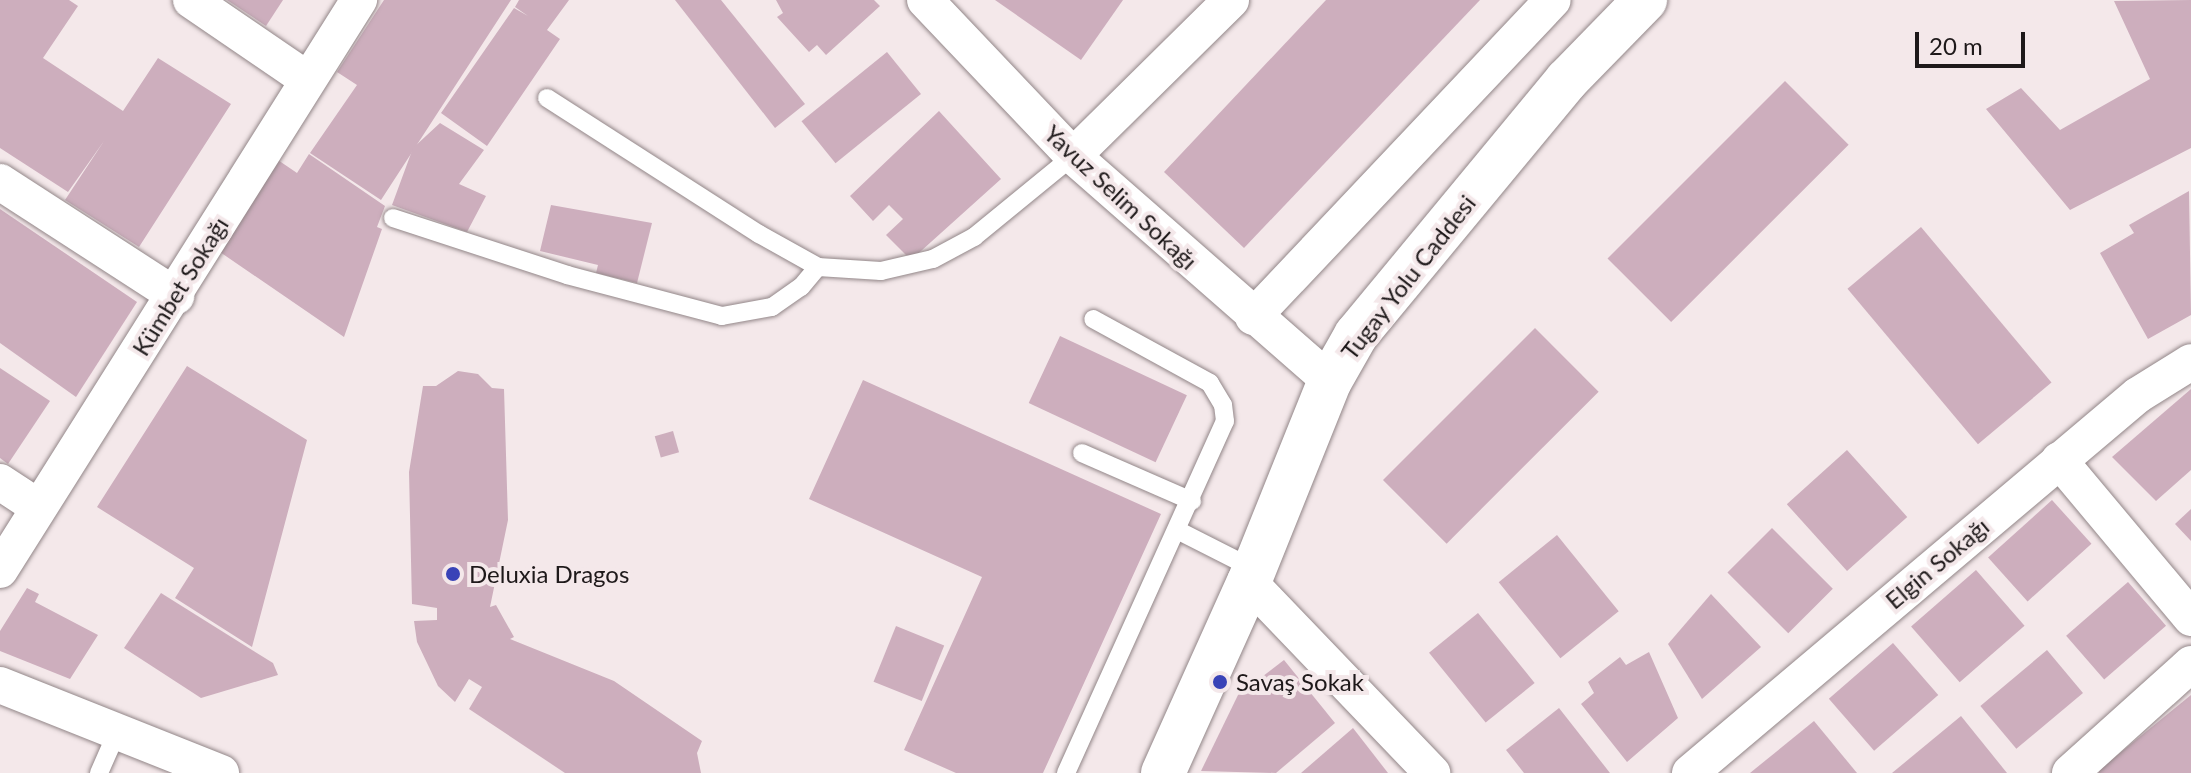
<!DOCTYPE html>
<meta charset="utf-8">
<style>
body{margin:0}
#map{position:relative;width:2191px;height:773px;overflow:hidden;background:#f4e8ea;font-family:Lato,sans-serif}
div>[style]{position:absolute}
.building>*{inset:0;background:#cdaebd;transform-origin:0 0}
.roads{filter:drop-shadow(0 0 2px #928688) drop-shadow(0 0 2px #928688)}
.service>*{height:18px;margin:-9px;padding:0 9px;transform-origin:9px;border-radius:9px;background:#fff}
.minor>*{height:36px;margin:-18px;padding:0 18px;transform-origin:18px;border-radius:18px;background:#fff}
.primary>*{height:44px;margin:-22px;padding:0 22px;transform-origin:22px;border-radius:22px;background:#fff}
.dots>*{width:22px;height:22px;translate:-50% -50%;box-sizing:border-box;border:4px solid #f4e8ea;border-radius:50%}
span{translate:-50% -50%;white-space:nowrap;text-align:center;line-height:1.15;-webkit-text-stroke:8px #f4e8ea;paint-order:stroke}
.street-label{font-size:24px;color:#1e191a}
.poi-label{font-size:24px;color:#1e191a}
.left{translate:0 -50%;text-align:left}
.scale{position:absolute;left:1915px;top:32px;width:110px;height:36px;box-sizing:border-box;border:4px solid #1e191a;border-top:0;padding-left:10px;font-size:24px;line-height:28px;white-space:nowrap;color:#1e191a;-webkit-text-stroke:6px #f4e8ea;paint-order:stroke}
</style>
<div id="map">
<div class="building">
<i style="clip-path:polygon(0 0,69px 0,78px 6px,43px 58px,123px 111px,158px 58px,231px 104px,139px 247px,65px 200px,104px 141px,68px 192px,0 148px)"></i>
<i style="clip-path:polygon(227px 0,283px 0,266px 26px)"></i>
<i style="clip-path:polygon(384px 0,511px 0,381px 200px,310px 153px,357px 85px,337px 72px)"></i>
<i style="clip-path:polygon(519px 0,569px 0,547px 30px,560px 39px,487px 146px,441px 113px,514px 8px,528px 16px,515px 7px)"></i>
<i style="clip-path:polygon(675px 0,721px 0,805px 104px,775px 128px)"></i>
<i style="clip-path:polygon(776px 0,874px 0,880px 6px,826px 55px,817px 45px,809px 52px,777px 17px,783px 13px)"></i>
<i style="clip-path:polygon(995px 0,1123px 0,1081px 60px)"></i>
<i style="clip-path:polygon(1326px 0,1480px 0,1244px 248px,1164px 172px)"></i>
<i style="clip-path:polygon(2191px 0,2191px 148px,2070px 210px,1986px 109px,2021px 88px,2060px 130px,2150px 79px,2114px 1px)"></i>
<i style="left:887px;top:52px;width:54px;height:110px;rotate:51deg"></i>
<i style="left:1785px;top:81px;width:90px;height:251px;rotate:45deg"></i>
<i style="clip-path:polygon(939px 111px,1001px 179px,911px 260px,886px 235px,903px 219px,889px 205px,873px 221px,850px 196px)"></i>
<i style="clip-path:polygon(440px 123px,484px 150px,459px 184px,486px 196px,467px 232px,392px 205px,413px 148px)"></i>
<i style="clip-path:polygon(309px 154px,385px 206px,377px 227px,382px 229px,344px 337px,217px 250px,275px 158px,297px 173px)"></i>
<i style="clip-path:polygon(2189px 191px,2191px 315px,2148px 339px,2100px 253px,2134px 233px,2129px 225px)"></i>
<i style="clip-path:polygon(551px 205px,652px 223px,637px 283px,596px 273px,598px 265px,540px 251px)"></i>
<i style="clip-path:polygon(0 209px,137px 302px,76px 397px,0 343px)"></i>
<i style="left:1921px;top:227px;width:203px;height:96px;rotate:50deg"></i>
<i style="left:1535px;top:328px;width:90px;height:215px;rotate:45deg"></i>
<i style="left:1060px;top:336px;width:140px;height:74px;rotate:25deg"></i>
<i style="clip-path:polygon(187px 366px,307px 440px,252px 647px,175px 598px,194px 568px,97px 507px)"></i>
<i style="clip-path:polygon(0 368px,50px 401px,8px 464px,0 458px)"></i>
<i style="clip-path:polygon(458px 371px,478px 374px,492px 388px,504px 389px,508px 520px,490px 607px,496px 605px,514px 637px,510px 639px,614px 681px,702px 741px,697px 753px,701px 773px,565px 773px,469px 709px,482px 687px,469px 679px,455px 702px,438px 686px,417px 642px,414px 621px,437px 620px,437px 608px,412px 604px,409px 472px,423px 386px,436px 386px)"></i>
<i style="clip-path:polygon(863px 380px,1161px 514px,1043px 773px,956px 773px,904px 750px,982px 577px,809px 499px)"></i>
<i style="clip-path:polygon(2191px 389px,2191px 470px,2156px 501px,2112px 457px)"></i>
<i style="left:673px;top:431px;width:22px;height:19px;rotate:74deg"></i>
<i style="left:1847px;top:450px;width:90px;height:81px;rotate:48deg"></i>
<i style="left:2052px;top:500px;width:59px;height:86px;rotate:48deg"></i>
<i style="clip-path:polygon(2191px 509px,2191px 541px,2175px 524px)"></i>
<i style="left:1772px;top:528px;width:86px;height:63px;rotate:45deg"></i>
<i style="left:1557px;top:535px;width:98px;height:75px;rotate:51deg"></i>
<i style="left:1976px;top:570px;width:74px;height:86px;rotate:49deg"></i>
<i style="left:2128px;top:582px;width:58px;height:82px;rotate:49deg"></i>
<i style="clip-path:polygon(27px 588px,39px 594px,35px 602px,98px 635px,70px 679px,0 651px,0 631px)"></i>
<i style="clip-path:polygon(161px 593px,273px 663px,278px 675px,201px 698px,124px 648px)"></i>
<i style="clip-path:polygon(1711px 594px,1761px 647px,1702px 699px,1668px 644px)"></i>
<i style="left:1478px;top:613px;width:90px;height:63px;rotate:51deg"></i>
<i style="left:896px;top:626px;width:52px;height:60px;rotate:22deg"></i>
<i style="left:1893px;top:643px;width:69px;height:85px;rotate:49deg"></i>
<i style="left:2047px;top:650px;width:56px;height:87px;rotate:50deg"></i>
<i style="clip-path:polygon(1649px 652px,1678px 718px,1627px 762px,1581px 704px,1594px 693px,1588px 682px,1620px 657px,1626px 665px)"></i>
<i style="clip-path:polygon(1284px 660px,1335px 723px,1276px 773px,1201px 771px,1238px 695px)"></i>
<i style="clip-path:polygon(2191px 695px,2191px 773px,2099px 773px,2099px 770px)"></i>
<i style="clip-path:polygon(1559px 708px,1610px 773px,1524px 773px,1506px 750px)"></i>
<i style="clip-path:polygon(1961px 716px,2007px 773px,1892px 773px)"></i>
<i style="clip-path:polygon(1814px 721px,1857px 773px,1750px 773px)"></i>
<i style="clip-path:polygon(1353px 728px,1388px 773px,1301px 773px)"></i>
</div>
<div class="roads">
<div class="service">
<i style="left:547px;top:98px;width:252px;rotate:32.7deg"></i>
<i style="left:759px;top:234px;width:68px;rotate:29.2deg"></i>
<i style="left:818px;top:267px;width:63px;rotate:3.6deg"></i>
<i style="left:881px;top:271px;width:53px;rotate:-13deg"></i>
<i style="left:933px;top:259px;width:47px;rotate:-28.2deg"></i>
<i style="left:974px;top:237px;width:128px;rotate:-39.3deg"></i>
<i style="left:393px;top:218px;width:183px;rotate:18.1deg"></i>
<i style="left:567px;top:275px;width:160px;rotate:14.8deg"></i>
<i style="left:722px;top:316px;width:51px;rotate:-10.2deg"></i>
<i style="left:772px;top:307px;width:35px;rotate:-35deg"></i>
<i style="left:801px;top:287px;width:26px;rotate:-50deg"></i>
<i style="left:1082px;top:453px;width:120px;rotate:23.6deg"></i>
<i style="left:1179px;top:531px;width:84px;rotate:26.9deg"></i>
<i style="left:99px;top:773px;width:45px;rotate:-66.3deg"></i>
<i style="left:1066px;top:773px;width:386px;rotate:-65.7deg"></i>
<i style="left:1225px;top:421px;width:16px;rotate:-97deg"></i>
<i style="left:1223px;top:405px;width:26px;rotate:-121deg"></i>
<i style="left:1210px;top:383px;width:133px;rotate:-151.3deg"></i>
</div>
<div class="minor">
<i style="left:191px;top:0;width:140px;rotate:34.3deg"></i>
<i style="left:925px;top:0;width:215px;rotate:46.5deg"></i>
<i style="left:1073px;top:156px;width:342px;rotate:41.2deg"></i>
<i style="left:1073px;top:156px;width:222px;rotate:-44.6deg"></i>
<i style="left:0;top:182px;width:210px;rotate:32.9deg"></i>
<i style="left:1253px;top:317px;width:436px;rotate:-46.6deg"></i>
<i style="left:2059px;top:460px;width:206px;rotate:50.1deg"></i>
<i style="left:0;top:482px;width:45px;rotate:33.3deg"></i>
<i style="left:0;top:570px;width:674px;rotate:-57.8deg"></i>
<i style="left:1249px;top:582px;width:265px;rotate:46.2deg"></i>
<i style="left:0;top:685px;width:238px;rotate:21.7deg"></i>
<i style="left:1690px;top:773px;width:586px;rotate:-40.16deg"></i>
<i style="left:2138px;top:395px;width:62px;rotate:-31.9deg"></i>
<i style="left:2070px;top:773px;width:163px;rotate:-42deg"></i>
</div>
<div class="primary">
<i style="left:1163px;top:773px;width:209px;rotate:-65.8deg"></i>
<i style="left:1249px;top:582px;width:217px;rotate:-68.1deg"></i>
<i style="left:1330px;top:381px;width:53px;rotate:-60.5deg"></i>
<i style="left:1356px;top:335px;width:331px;rotate:-50.4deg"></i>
<i style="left:1567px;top:80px;width:112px;rotate:-45.7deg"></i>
</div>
</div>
<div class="dots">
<i style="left:453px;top:574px;background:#3943b7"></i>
<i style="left:1220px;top:682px;background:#3943b7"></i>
</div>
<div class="street-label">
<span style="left:1121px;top:197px;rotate:43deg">Yavuz Selim Sokağı</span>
<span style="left:1408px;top:277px;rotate:-52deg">Tugay Yolu Caddesi</span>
<span style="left:180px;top:286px;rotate:-58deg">Kümbet Sokağı</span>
<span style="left:1937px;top:563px;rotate:-40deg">Elgin Sokağı</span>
</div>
<div class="poi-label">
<span class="left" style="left:469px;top:574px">Deluxia Dragos</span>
<span class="left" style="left:1236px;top:682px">Savaş Sokak</span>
</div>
<div class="scale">20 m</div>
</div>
